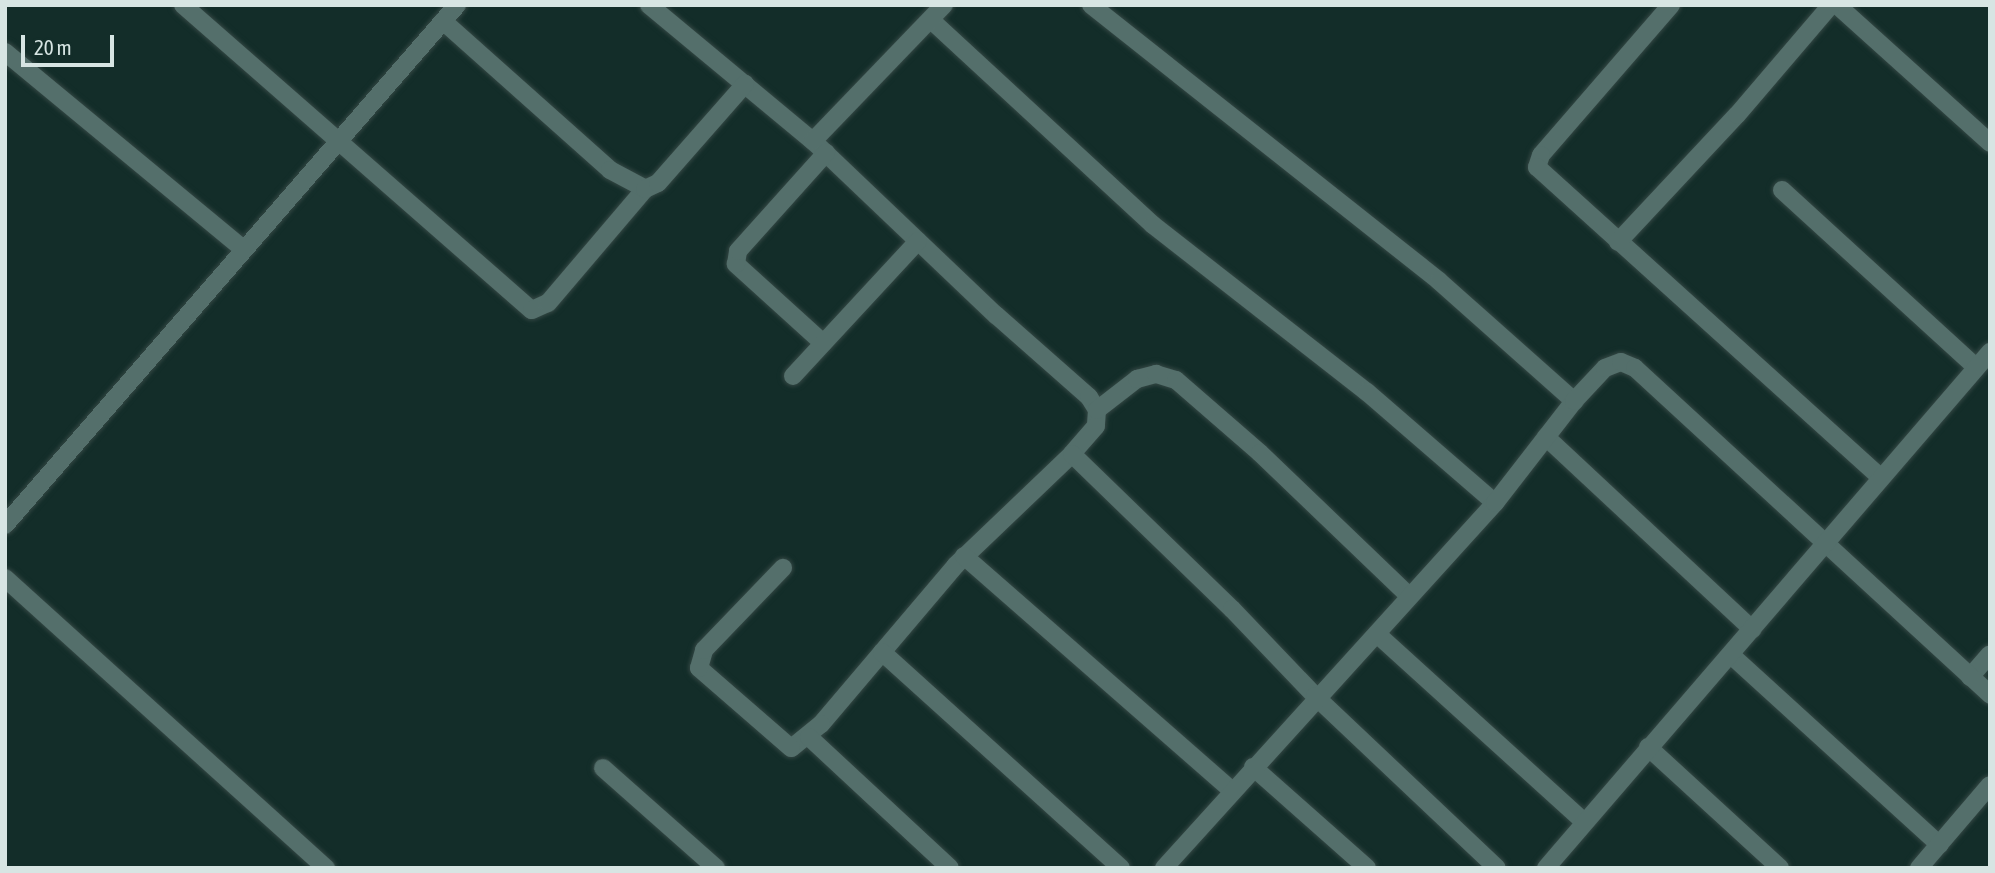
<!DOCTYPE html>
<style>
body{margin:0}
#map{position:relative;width:1995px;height:873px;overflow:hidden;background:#132d29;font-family:"Asap Condensed",sans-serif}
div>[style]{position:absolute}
.roads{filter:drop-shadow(0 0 2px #344744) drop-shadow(0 0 2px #344744)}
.minor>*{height:18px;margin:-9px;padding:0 9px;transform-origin:9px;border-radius:9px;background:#546f6b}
span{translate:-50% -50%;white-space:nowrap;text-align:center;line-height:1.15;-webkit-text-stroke:7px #132d29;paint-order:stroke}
.frame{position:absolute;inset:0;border:7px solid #d7e5e3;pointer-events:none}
.scale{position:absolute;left:21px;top:35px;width:93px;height:32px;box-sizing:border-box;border:4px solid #d7e5e3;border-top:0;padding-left:9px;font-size:21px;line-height:24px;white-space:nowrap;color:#d7e5e3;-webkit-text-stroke:5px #132d29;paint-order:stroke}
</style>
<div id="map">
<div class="roads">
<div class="minor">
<i style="left:183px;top:5px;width:463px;rotate:41.2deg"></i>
<i style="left:532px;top:310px;width:17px;rotate:-24deg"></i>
<i style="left:548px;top:303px;width:150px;rotate:-49.6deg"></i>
<i style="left:649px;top:5px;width:213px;rotate:39.7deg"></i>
<i style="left:813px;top:141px;width:253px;rotate:43.6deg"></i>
<i style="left:996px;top:315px;width:124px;rotate:41.4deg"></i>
<i style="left:1089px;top:397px;width:15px;rotate:58deg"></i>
<i style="left:1097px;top:410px;width:16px;rotate:94deg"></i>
<i style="left:1096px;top:426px;width:37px;rotate:131deg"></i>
<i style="left:1072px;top:454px;width:161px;rotate:136.3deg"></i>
<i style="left:956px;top:565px;width:209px;rotate:130.3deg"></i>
<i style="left:821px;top:724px;width:38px;rotate:141deg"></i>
<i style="left:791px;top:748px;width:122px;rotate:-139deg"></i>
<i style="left:699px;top:668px;width:19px;rotate:-74deg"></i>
<i style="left:704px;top:650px;width:114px;rotate:-46.1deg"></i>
<i style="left:1091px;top:5px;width:444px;rotate:38.4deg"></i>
<i style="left:1439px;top:281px;width:181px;rotate:41.6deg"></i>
<i style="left:1671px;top:5px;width:198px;rotate:130.9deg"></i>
<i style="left:1541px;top:155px;width:13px;rotate:108deg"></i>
<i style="left:1537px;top:167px;width:462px;rotate:42.1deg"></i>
<i style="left:1837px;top:5px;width:206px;rotate:42deg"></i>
<i style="left:931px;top:20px;width:302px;rotate:42.7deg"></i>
<i style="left:1153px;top:225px;width:271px;rotate:38deg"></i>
<i style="left:1367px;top:392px;width:169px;rotate:40.9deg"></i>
<i style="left:443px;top:21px;width:224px;rotate:41.7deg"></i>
<i style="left:610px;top:170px;width:40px;rotate:28deg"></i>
<i style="left:645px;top:189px;width:14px;rotate:-25deg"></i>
<i style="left:658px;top:183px;width:132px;rotate:-48.7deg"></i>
<i style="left:5px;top:52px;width:310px;rotate:39.6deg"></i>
<i style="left:813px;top:141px;width:189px;rotate:-46.1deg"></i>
<i style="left:1782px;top:190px;width:263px;rotate:42.4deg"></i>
<i style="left:1618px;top:242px;width:174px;rotate:-46.9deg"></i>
<i style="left:1737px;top:115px;width:145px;rotate:-49.5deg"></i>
<i style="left:823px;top:343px;width:118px;rotate:-137.8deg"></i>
<i style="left:736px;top:264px;width:13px;rotate:-81deg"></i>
<i style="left:738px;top:251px;width:132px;rotate:-48.1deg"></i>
<i style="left:793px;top:376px;width:184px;rotate:-47.2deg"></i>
<i style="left:1097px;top:410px;width:51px;rotate:-37.8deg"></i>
<i style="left:1137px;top:379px;width:20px;rotate:-15deg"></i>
<i style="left:1156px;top:374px;width:21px;rotate:17deg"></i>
<i style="left:1176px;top:380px;width:111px;rotate:41deg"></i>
<i style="left:1260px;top:453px;width:207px;rotate:43.8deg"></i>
<i style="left:1546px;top:437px;width:282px;rotate:43deg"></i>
<i style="left:1072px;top:454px;width:223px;rotate:44.1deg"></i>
<i style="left:1232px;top:609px;width:120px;rotate:46.3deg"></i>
<i style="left:1315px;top:696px;width:250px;rotate:43.4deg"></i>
<i style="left:5px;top:525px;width:689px;rotate:-49deg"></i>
<i style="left:964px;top:556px;width:356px;rotate:41.2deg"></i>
<i style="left:5px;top:578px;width:433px;rotate:42.1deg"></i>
<i style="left:1377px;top:634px;width:280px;rotate:42.2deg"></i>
<i style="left:882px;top:652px;width:322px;rotate:42.1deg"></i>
<i style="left:1731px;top:655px;width:282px;rotate:42.3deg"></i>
<i style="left:1970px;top:677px;width:30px;rotate:-49deg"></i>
<i style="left:809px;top:737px;width:192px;rotate:42.9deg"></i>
<i style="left:1648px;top:747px;width:179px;rotate:42.5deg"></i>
<i style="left:1253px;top:767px;width:152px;rotate:41.5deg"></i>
<i style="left:603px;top:768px;width:151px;rotate:41.5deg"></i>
<i style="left:1164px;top:868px;width:493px;rotate:-47.8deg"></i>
<i style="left:1495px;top:503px;width:129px;rotate:-52.2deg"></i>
<i style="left:1574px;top:401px;width:45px;rotate:-46.8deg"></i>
<i style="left:1605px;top:368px;width:17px;rotate:-21deg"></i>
<i style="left:1621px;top:362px;width:15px;rotate:23deg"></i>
<i style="left:1635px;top:368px;width:483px;rotate:42.6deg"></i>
<i style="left:1546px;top:868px;width:681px;rotate:-49.29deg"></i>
<i style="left:1919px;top:868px;width:109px;rotate:-49.5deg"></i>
</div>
</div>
<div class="frame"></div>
<div class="scale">20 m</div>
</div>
